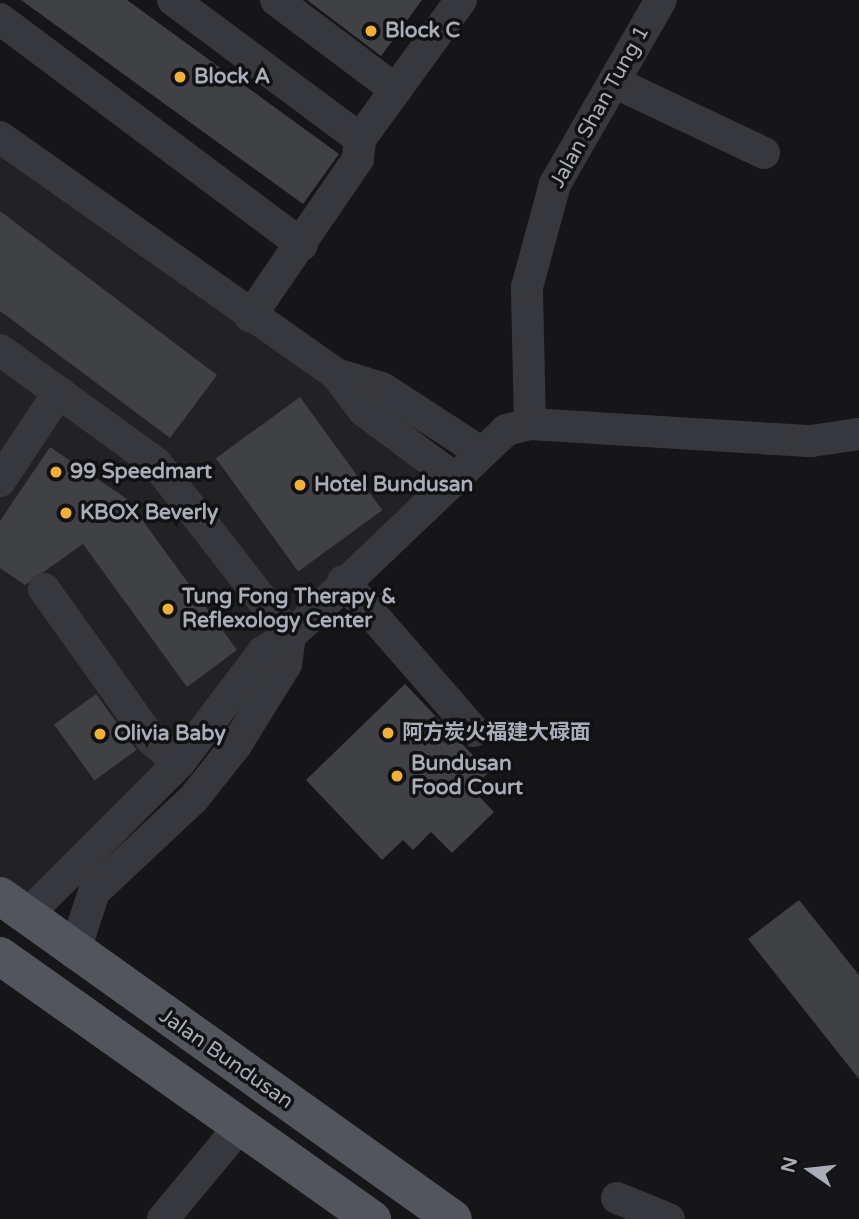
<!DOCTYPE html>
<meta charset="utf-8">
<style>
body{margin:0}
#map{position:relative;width:859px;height:1219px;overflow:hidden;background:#161618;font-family:"Varela Round","Noto Sans SC",sans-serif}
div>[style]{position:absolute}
.built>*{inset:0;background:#222225}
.building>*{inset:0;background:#404145;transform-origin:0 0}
.minor>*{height:32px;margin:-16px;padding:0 16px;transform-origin:16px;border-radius:16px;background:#37383d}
.major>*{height:38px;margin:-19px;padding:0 19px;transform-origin:19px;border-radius:19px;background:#53555c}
.dots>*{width:19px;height:19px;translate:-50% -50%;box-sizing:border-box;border:4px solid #111113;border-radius:50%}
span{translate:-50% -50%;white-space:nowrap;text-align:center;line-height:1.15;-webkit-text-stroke:7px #111113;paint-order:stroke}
.poi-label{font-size:21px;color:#a8adb8;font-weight:700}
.left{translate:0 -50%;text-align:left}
.street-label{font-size:21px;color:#a8adb8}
.north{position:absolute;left:775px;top:1135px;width:70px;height:70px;-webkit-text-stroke:5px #111113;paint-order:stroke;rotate:284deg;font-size:19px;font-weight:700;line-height:28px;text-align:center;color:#a8adb8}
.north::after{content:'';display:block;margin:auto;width:24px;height:32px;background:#a8adb8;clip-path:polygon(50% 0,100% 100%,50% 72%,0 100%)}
</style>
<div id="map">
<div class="built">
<i style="clip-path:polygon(0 137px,455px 459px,27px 915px,0 896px)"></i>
</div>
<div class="building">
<i style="clip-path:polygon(21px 0,127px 0,339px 154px,303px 204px)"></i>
<i style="clip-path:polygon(307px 0,422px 0,381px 56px)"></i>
<i style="clip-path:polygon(0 211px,217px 375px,170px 438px,0 311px)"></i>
<i style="left:300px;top:397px;width:140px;height:104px;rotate:54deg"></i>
<i style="clip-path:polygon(50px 447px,127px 499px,237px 650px,187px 687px,83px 544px,25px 585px,0 568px,0 521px)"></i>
<i style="clip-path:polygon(405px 684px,489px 772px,472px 789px,494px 812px,452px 853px,431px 832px,413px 850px,403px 840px,382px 860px,306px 780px)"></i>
<i style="left:96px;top:694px;width:69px;height:52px;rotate:54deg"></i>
<i style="clip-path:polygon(799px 900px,859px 975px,859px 1079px,748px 939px)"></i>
</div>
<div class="minor">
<i style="left:173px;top:0;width:233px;rotate:36.6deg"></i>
<i style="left:360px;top:139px;width:20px;rotate:96deg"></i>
<i style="left:358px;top:159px;width:191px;rotate:124.4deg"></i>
<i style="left:276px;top:0;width:150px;rotate:36.9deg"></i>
<i style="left:0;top:19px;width:377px;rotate:36.8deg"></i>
<i style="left:614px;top:82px;width:166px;rotate:25.3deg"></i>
<i style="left:0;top:137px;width:411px;rotate:35.2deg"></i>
<i style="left:336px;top:374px;width:48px;rotate:16.9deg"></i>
<i style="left:382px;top:388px;width:116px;rotate:33deg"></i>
<i style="left:360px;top:139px;width:172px;rotate:-54deg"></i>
<i style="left:0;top:350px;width:193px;rotate:35.9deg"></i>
<i style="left:156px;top:463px;width:219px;rotate:52.2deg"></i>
<i style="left:290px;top:636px;width:28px;rotate:98deg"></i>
<i style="left:286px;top:664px;width:95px;rotate:121.7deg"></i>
<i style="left:236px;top:745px;width:68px;rotate:128.4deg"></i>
<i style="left:194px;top:798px;width:137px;rotate:136.8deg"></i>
<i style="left:94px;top:892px;width:64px;rotate:108.2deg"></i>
<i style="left:336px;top:374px;width:46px;rotate:52.9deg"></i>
<i style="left:364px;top:411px;width:111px;rotate:36.6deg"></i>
<i style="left:530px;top:424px;width:137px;rotate:-91.3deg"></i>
<i style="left:527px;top:287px;width:107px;rotate:-74.8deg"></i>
<i style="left:555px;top:184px;width:212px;rotate:-60.1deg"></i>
<i style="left:0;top:481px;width:107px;rotate:-56.5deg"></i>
<i style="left:343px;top:581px;width:199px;rotate:48.9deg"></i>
<i style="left:44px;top:589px;width:184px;rotate:54.5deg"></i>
<i style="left:151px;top:739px;width:37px;rotate:41deg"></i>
<i style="left:27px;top:915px;width:215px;rotate:-45deg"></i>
<i style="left:179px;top:763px;width:139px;rotate:-52.9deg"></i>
<i style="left:263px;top:652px;width:31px;rotate:-31deg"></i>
<i style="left:290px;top:636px;width:298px;rotate:-43.6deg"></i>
<i style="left:506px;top:430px;width:25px;rotate:-14deg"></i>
<i style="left:530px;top:424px;width:282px;rotate:3.5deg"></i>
<i style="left:811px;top:441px;width:49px;rotate:-8.3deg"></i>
<i style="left:617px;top:1198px;width:56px;rotate:22deg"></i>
<i style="left:163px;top:1219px;width:122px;rotate:-50.3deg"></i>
</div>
<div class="major">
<i style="left:0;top:896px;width:556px;rotate:35.49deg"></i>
<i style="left:0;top:956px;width:456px;rotate:35.3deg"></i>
</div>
<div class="dots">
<i style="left:371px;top:31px;background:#f2b134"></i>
<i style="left:180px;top:77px;background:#f2b134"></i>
<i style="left:56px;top:472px;background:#f2b134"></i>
<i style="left:300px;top:485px;background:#f2b134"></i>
<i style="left:66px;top:513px;background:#f2b134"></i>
<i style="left:168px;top:609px;background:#f2b134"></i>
<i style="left:388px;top:733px;background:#f2b134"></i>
<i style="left:100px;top:734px;background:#f2b134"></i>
<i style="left:397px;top:776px;background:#f2b134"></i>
</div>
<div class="poi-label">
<span class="left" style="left:385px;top:31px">Block C</span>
<span class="left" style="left:194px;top:77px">Block A</span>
<span class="left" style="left:70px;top:472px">99 Speedmart</span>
<span class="left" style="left:314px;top:485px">Hotel Bundusan</span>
<span class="left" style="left:80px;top:513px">KBOX Beverly</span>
<span class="left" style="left:182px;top:609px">Tung Fong Therapy &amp;<br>Reflexology Center</span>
<span class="left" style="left:402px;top:733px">阿方炭火福建大碌面</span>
<span class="left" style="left:114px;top:734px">Olivia Baby</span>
<span class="left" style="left:411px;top:776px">Bundusan<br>Food Court</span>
</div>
<div class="street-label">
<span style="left:600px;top:107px;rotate:-61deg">Jalan Shan Tung 1</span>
<span style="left:226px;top:1059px;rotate:35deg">Jalan Bundusan</span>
</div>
<div class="north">N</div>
</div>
